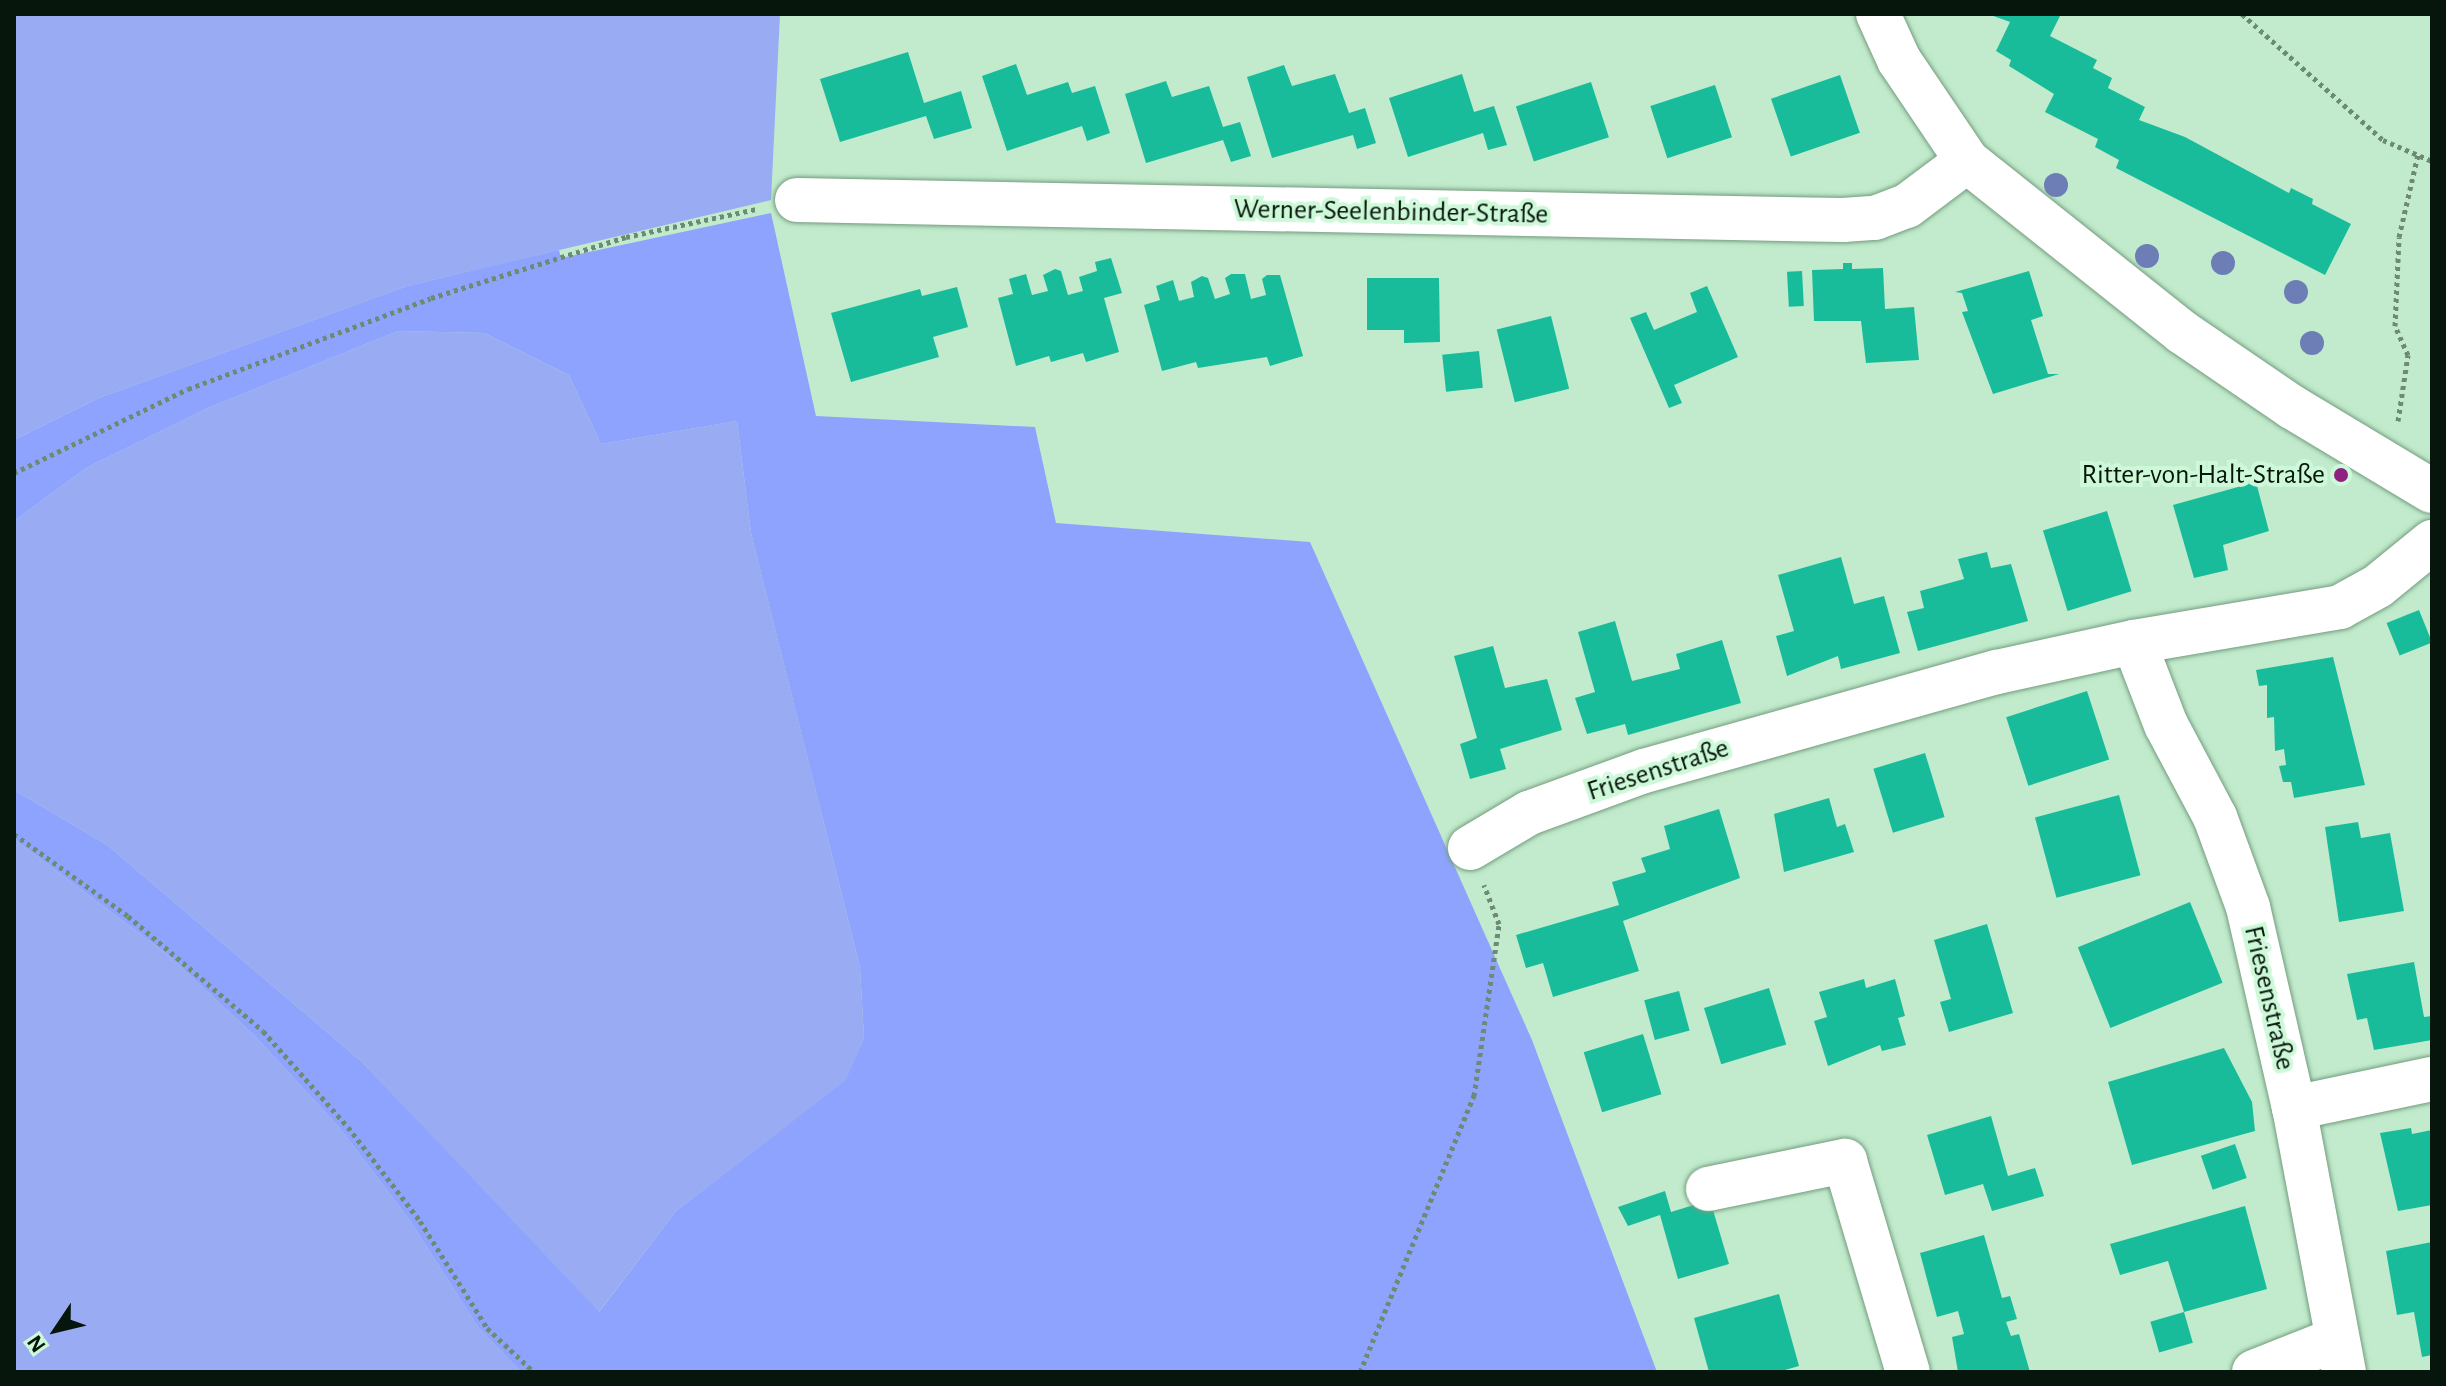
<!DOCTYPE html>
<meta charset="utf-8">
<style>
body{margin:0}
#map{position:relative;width:2446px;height:1386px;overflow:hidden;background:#c1ebcc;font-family:"Alegreya Sans",sans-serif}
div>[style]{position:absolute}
.green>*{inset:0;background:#99abf3}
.forest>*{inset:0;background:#8ea3fd}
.building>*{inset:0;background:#19bc9a;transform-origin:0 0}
.path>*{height:5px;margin-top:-2.5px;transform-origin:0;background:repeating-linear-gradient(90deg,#6c8a74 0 4px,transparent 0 8px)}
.roads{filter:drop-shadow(0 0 2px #749c7f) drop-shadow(0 0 2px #749c7f)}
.minor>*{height:44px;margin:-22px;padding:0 22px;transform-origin:22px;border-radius:22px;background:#fff}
.trees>*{width:24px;height:24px;margin:-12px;border-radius:50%;background:#6d7db6}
.dots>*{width:22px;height:22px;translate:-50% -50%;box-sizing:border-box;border:4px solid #cef9d9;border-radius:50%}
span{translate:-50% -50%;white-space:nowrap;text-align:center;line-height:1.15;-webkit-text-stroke:8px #cef9d9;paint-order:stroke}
.street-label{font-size:28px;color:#07160c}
.poi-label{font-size:28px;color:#07160c}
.right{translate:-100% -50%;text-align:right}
.frame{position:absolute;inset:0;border:16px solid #07160c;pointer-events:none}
.north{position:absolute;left:16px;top:1290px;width:80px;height:80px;-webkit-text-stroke:6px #cef9d9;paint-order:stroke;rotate:235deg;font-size:22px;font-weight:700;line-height:32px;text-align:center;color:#07160c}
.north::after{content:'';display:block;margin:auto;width:28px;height:36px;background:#07160c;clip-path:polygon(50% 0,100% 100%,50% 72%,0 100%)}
</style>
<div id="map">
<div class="green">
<i style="clip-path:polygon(14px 14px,780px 14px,771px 200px,407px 286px,99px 398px,14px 440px)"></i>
<i style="clip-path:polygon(398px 331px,484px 333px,569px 375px,601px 444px,737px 421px,751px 533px,860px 968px,864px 1038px,847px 1080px,676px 1211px,598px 1313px,362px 1062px,107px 845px,14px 790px,14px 521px,86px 468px,208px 408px)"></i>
<i style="clip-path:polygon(14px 839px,167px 954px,255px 1036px,338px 1126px,409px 1219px,478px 1327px,521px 1372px,14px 1372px)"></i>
</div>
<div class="forest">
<i style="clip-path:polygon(771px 213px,816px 416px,1035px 427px,1056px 523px,1310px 542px,1532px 1040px,1657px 1372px,521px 1372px,478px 1327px,409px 1219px,338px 1126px,255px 1036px,167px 954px,14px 839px,14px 790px,107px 845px,362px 1062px,599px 1312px,676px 1211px,846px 1080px,864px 1038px,860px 968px,751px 533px,737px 421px,601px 444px,569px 375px,484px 333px,398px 331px,208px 408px,86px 468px,14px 521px,14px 440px,99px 398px,407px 286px,559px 250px,561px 258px)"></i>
</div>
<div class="building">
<i style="clip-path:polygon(1988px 14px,2061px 14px,2050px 36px,2097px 60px,2093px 68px,2112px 78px,2108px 88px,2145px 107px,2139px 120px,2185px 137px,2289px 193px,2291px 188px,2313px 199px,2312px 204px,2351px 224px,2325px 275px,2116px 168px,2119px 160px,2095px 147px,2098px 139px,2045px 112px,2054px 94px,2009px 66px,2011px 60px,1996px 51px,2010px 22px)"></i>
<i style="clip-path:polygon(908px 52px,924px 103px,961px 91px,972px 128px,934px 139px,926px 116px,840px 142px,820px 79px)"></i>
<i style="clip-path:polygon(1016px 64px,1027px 95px,1068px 82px,1072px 93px,1095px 86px,1110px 133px,1087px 141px,1082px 126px,1007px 151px,982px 76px)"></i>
<i style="clip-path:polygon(1284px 65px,1292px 86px,1335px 74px,1349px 113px,1365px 108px,1376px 143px,1357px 149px,1353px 135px,1272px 158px,1247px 77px)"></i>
<i style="clip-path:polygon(1462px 74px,1474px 112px,1494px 106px,1507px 145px,1488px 150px,1483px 133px,1408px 157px,1389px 98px)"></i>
<i style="left:1840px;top:75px;width:61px;height:73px;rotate:71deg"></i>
<i style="clip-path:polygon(1166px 81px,1172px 97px,1209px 86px,1223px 127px,1240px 122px,1251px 156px,1231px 162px,1223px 140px,1146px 163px,1125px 94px)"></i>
<i style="left:1591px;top:82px;width:58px;height:79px;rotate:72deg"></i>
<i style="left:1715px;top:85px;width:55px;height:68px;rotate:72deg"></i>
<i style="clip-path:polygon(1111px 258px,1122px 293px,1104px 298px,1119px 352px,1086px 362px,1083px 353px,1051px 362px,1049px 356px,1016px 366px,998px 298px,1013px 294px,1009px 279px,1026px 274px,1032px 295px,1048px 291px,1043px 275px,1055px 269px,1061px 271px,1068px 295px,1083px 291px,1079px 277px,1097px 271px,1095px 262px)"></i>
<i style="clip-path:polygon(1843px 263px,1852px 263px,1852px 269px,1883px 268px,1885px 309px,1914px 307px,1919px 360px,1866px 363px,1861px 321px,1814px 321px,1812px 270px,1843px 269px)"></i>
<i style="left:1802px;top:271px;width:35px;height:15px;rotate:87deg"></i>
<i style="clip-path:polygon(2029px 271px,2043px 316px,2031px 320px,2048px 374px,2059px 374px,1993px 394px,1962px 312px,1968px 311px,1962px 293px,1955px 292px)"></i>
<i style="clip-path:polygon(1231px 274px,1245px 274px,1251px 299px,1266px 295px,1262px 279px,1267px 275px,1280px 275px,1303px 356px,1270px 366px,1267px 357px,1198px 368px,1196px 362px,1162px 371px,1144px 305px,1160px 300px,1156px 286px,1173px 280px,1179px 301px,1194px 297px,1191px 282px,1202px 276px,1208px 278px,1215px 299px,1230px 294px,1225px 278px)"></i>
<i style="clip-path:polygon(1367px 278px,1439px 278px,1440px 342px,1404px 343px,1404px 330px,1367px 330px)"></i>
<i style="clip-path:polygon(1707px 286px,1738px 357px,1674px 385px,1682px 403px,1669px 408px,1630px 318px,1646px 312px,1654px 330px,1697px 312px,1690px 293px)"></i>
<i style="clip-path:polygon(957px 287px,968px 327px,933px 337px,939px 357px,851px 382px,831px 313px,920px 289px,922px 296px)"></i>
<i style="left:1551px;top:316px;width:75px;height:56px;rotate:76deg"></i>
<i style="left:1479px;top:351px;width:37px;height:37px;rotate:84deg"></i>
<i style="clip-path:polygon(2256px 482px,2269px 531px,2223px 545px,2228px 570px,2194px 578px,2173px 505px)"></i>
<i style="left:2107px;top:511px;width:84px;height:67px;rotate:73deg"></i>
<i style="clip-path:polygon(1987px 552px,1991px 568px,2011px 564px,2028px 621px,1918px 651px,1907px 612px,1924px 608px,1920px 591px,1964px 579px,1958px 559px)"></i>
<i style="clip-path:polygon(1841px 557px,1854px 604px,1884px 596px,1900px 653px,1841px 669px,1838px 656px,1787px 676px,1776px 636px,1794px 631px,1778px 575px)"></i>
<i style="left:2419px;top:610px;width:35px;height:35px;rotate:68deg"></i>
<i style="clip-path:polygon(1615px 621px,1632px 681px,1680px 669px,1676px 654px,1722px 640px,1741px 703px,1628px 735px,1625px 724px,1587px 734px,1575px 698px,1595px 692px,1578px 632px)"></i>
<i style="clip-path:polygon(1493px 646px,1505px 688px,1547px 679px,1562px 730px,1500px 749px,1506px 769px,1470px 779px,1460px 744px,1477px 738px,1454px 656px)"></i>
<i style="clip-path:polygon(2333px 657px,2365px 785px,2294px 798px,2291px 782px,2283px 782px,2279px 766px,2286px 765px,2284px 749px,2275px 751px,2274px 717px,2267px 718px,2267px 685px,2259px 686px,2256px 670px)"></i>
<i style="left:2087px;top:691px;width:72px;height:85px;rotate:72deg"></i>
<i style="left:1925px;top:753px;width:67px;height:54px;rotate:73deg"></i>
<i style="left:2119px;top:795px;width:83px;height:87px;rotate:75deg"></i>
<i style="clip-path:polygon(1829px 798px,1837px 827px,1845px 824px,1854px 852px,1784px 872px,1774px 814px)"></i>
<i style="clip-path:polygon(1719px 809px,1740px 878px,1623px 921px,1639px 971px,1553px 997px,1543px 963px,1526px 968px,1516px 935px,1619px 905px,1612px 882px,1646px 872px,1641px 858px,1670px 849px,1664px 826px)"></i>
<i style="clip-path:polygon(2358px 822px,2361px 838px,2390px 833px,2404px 911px,2339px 922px,2325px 827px)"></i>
<i style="left:2190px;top:902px;width:87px;height:121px;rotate:68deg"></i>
<i style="clip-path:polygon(1987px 924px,2013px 1013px,1949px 1032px,1940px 1002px,1951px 999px,1934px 940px)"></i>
<i style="clip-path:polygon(2414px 962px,2424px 1017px,2432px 1016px,2432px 1040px,2374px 1050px,2367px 1018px,2357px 1020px,2347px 974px)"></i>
<i style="clip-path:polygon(1864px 979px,1866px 988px,1895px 979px,1905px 1016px,1898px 1018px,1906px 1045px,1882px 1051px,1880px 1045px,1828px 1066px,1814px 1021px,1827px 1017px,1819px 992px)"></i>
<i style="left:1769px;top:988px;width:59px;height:68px;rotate:73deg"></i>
<i style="left:1679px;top:991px;width:41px;height:36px;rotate:75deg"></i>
<i style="left:1643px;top:1034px;width:63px;height:62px;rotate:73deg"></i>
<i style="clip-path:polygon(2224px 1048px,2252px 1102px,2255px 1131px,2132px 1165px,2108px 1082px)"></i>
<i style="clip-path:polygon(1991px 1116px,2008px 1176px,2035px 1168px,2044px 1196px,1992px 1211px,1983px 1184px,1945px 1195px,1927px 1135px)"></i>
<i style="clip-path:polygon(2411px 1128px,2412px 1134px,2432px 1130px,2432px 1205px,2398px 1211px,2380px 1133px)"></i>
<i style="left:2235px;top:1144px;width:36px;height:36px;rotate:71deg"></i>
<i style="clip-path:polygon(1665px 1191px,1671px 1212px,1710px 1200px,1729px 1264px,1678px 1279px,1660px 1215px,1628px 1226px,1618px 1207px)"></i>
<i style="clip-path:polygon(2245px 1206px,2267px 1289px,2184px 1312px,2168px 1261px,2120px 1275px,2110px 1244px)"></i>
<i style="clip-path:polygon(1984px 1235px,2002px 1298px,2010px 1296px,2017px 1319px,2006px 1322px,2011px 1336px,2019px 1334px,2030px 1372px,1958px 1372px,1952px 1337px,1964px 1334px,1958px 1311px,1937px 1317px,1920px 1253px)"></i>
<i style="clip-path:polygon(2432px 1242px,2432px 1355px,2422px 1357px,2414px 1312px,2397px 1315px,2386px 1251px)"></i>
<i style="clip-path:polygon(1779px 1294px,1799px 1366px,1778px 1372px,1709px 1372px,1694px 1318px)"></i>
<i style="left:2184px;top:1312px;width:32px;height:35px;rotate:74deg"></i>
</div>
<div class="path">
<i style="left:2242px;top:14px;width:189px;rotate:41.8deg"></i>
<i style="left:2383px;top:140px;width:53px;rotate:23.2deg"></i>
<i style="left:2398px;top:421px;width:67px;rotate:-81.4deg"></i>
<i style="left:2408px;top:355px;width:32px;rotate:-114deg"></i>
<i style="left:2395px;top:326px;width:89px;rotate:-87.4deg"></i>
<i style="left:2399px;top:237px;width:84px;rotate:-77deg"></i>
<i style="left:14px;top:473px;width:193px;rotate:-25.8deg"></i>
<i style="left:188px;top:389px;width:259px;rotate:-20.5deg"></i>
<i style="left:431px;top:298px;width:204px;rotate:-17.4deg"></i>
<i style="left:626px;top:237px;width:134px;rotate:-12.1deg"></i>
<i style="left:14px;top:834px;width:140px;rotate:35.7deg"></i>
<i style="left:128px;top:916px;width:177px;rotate:40.4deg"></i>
<i style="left:263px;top:1031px;width:128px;rotate:48.5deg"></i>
<i style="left:348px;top:1127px;width:118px;rotate:52.5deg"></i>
<i style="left:420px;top:1221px;width:126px;rotate:57.9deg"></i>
<i style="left:487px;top:1328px;width:64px;rotate:43.1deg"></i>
<i style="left:1360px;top:1372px;width:299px;rotate:-67.6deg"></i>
<i style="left:1474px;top:1096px;width:174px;rotate:-81.7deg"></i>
<i style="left:1499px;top:924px;width:42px;rotate:-111deg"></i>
</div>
<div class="roads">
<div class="minor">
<i style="left:1878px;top:14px;width:51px;rotate:65.5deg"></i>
<i style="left:1899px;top:60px;width:122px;rotate:56deg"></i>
<i style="left:1967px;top:161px;width:275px;rotate:38.5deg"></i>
<i style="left:2182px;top:332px;width:133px;rotate:34.3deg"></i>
<i style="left:2292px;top:407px;width:163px;rotate:31deg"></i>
<i style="left:797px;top:200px;width:1046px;rotate:1.1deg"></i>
<i style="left:1843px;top:220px;width:32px;rotate:-4deg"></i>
<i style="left:1875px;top:218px;width:34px;rotate:-21deg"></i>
<i style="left:1907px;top:206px;width:75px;rotate:-36.9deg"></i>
<i style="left:1470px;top:848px;width:69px;rotate:-30.7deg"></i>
<i style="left:1529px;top:813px;width:122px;rotate:-20.1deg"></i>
<i style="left:1644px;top:771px;width:367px;rotate:-15.7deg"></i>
<i style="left:1997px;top:672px;width:140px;rotate:-12.4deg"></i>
<i style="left:2294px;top:1108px;width:141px;rotate:-11.9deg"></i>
<i style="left:1708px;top:1189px;width:140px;rotate:-11.6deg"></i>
<i style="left:1845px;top:1161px;width:220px;rotate:73.4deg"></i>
<i style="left:2254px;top:1372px;width:89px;rotate:-21.7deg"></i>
<i style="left:2344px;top:1372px;width:269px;rotate:-100.7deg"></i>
<i style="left:2294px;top:1108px;width:206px;rotate:-102.9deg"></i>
<i style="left:2248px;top:907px;width:96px;rotate:-110.1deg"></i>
<i style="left:2215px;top:817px;width:104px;rotate:-118deg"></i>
<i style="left:2166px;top:725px;width:89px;rotate:-111.1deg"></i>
<i style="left:2134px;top:642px;width:209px;rotate:-9.6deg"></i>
<i style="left:2340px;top:607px;width:43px;rotate:-28.9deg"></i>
<i style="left:2378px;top:586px;width:70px;rotate:-39.2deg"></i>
</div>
</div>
<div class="trees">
<i style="left:2056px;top:185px"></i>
<i style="left:2147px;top:256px"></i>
<i style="left:2223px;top:263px"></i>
<i style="left:2296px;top:292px"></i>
<i style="left:2312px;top:343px"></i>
</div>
<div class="dots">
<i style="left:2341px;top:475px;background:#8f2183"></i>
</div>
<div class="street-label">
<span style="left:1391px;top:212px;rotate:1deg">Werner-Seelenbinder-Straße</span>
<span style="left:1658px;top:770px;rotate:-18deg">Friesenstraße</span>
<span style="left:2269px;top:998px;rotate:77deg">Friesenstraße</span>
</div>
<div class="poi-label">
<span class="right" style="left:2325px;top:475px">Ritter-von-Halt-Straße</span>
</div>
<div class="frame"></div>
<div class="north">N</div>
</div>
